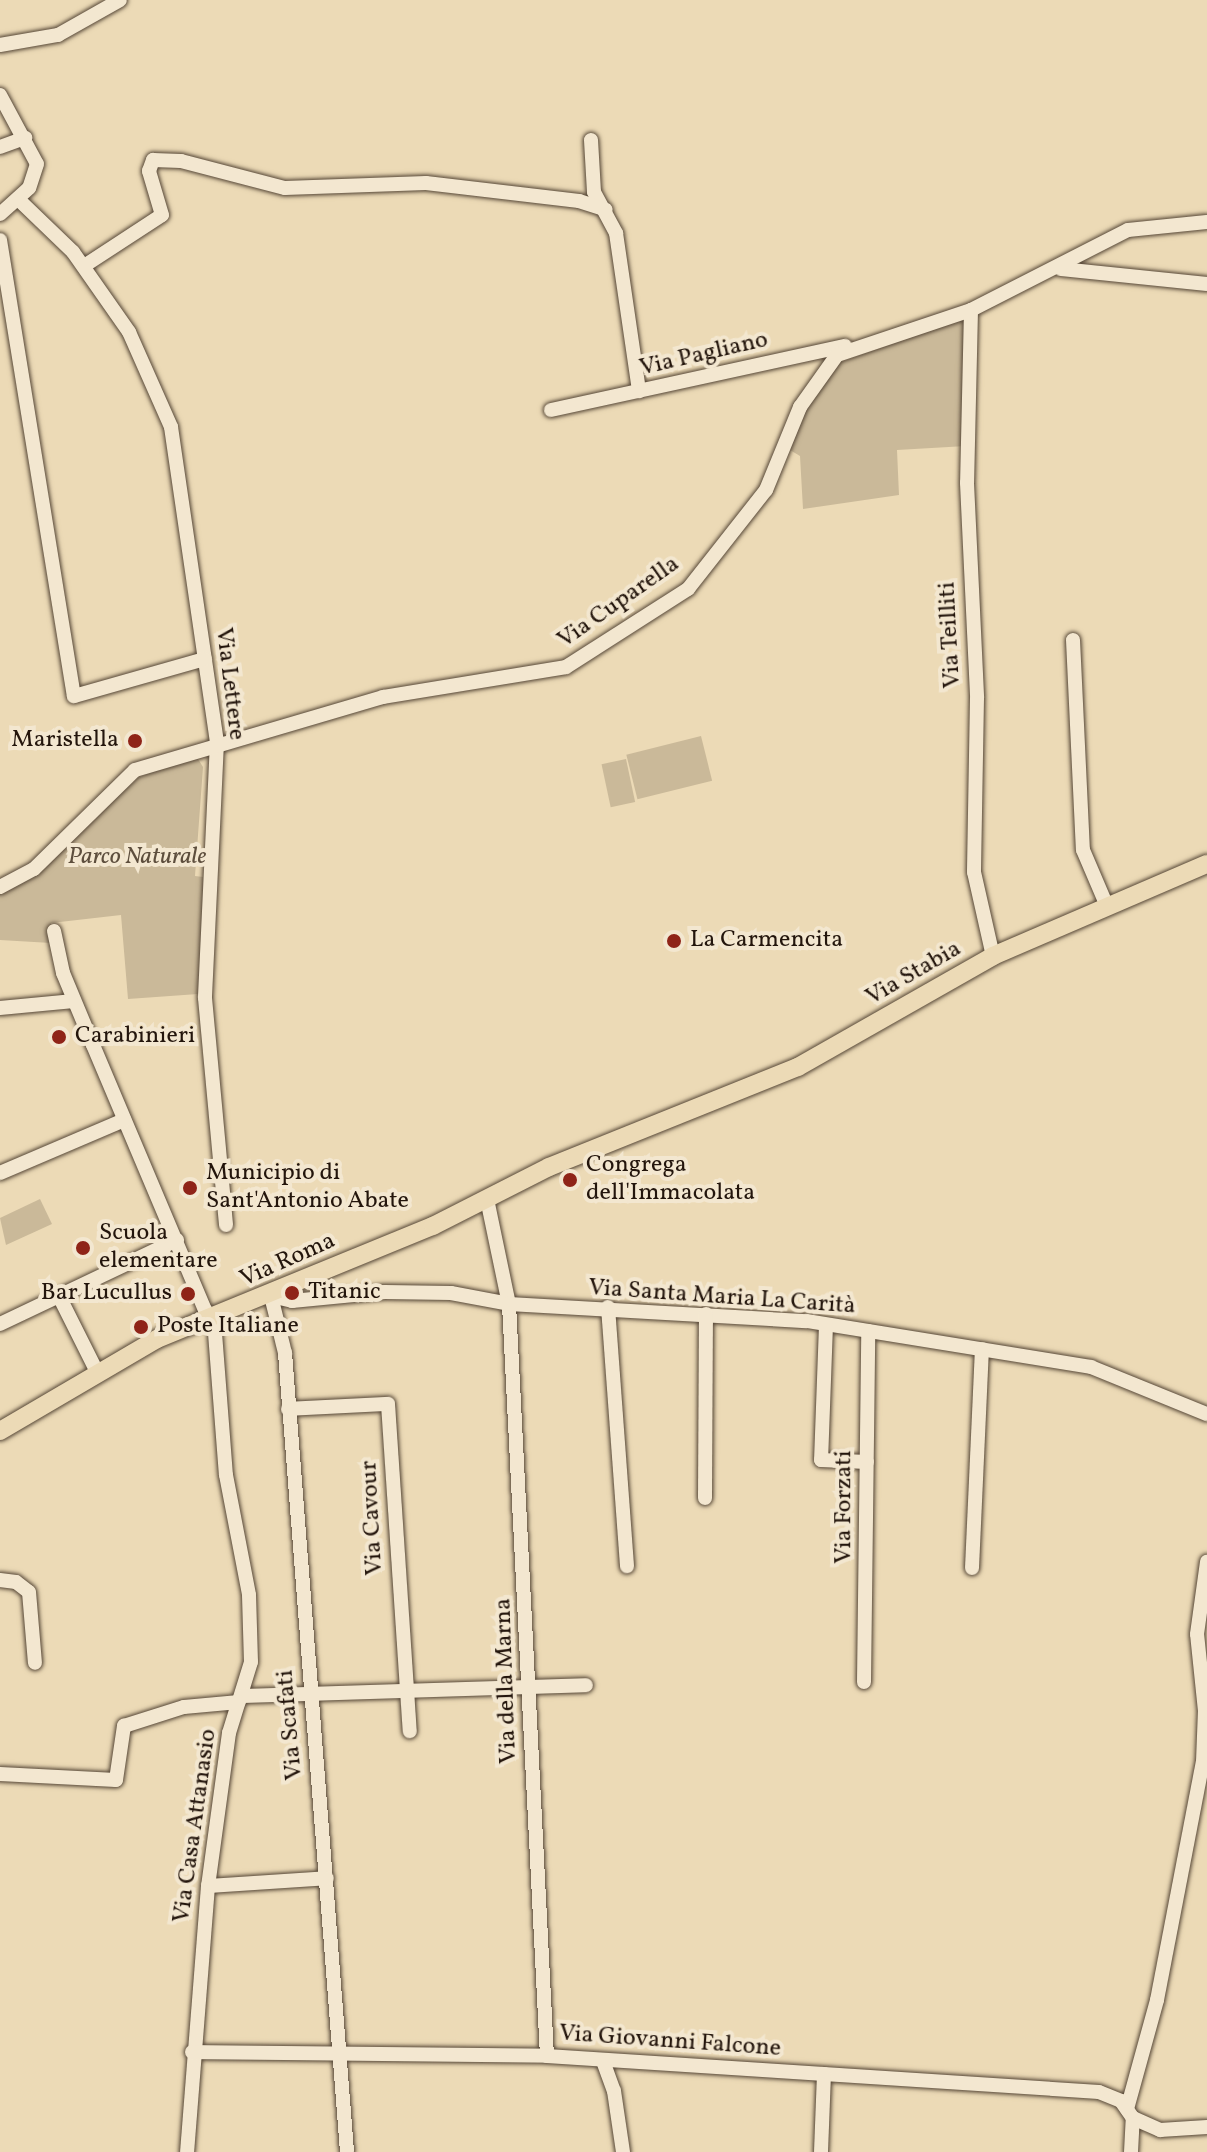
<!DOCTYPE html>
<meta charset="utf-8">
<style>
body{margin:0}
#map{position:relative;width:1207px;height:2152px;overflow:hidden;background:#ecdab6;font-family:Vollkorn,serif}
div>[style]{position:absolute}
.green>*{inset:0;background:#cab999;transform-origin:0 0}
.roads{filter:drop-shadow(0 0 2px #554636) drop-shadow(0 0 2px #554636)}
.minor>*{height:14px;margin:-7px;padding:0 7px;transform-origin:7px;border-radius:7px;background:#f3e7d0}
.major>*{height:18px;margin:-9px;padding:0 9px;transform-origin:9px;border-radius:9px;background:#ecdab6}
.dots>*{width:22px;height:22px;translate:-50% -50%;box-sizing:border-box;border:4px solid #f3e7d0;border-radius:50%}
span{translate:-50% -50%;white-space:nowrap;text-align:center;line-height:1.15;-webkit-text-stroke:8px #f3e7d0;paint-order:stroke}
.street-label{font-size:24px;color:#23150c}
.poi-label{font-size:24px;color:#23150c}
.right{translate:-100% -50%;text-align:right}
.left{translate:0 -50%;text-align:left}
.park-label{font-size:24px;color:#5d4e3d;font-style:italic}
</style>
<div id="map">
<div class="green">
<i style="clip-path:polygon(966px 318px,966px 446px,897px 450px,899px 495px,803px 509px,800px 456px,790px 450px,809px 402px,841px 362px)"></i>
<i style="left:701px;top:736px;width:46px;height:77px;rotate:76deg"></i>
<i style="clip-path:polygon(187px 757px,198px 759px,203px 767px,195px 876px,203px 877px,204px 900px,198px 994px,128px 999px,121px 915px,51px 923px,51px 943px,0 940px,0 891px,39px 868px,138px 778px)"></i>
<i style="left:626px;top:759px;width:44px;height:25px;rotate:78deg"></i>
<i style="clip-path:polygon(40px 1199px,52px 1224px,6px 1245px,0 1218px)"></i>
</div>
<div class="roads">
<div class="minor">
<i style="left:0;top:45px;width:59px;rotate:-9.8deg"></i>
<i style="left:58px;top:35px;width:71px;rotate:-29.4deg"></i>
<i style="left:0;top:95px;width:78px;rotate:61.8deg"></i>
<i style="left:37px;top:164px;width:25px;rotate:108deg"></i>
<i style="left:29px;top:188px;width:39px;rotate:138deg"></i>
<i style="left:591px;top:140px;width:52px;rotate:86.7deg"></i>
<i style="left:594px;top:192px;width:47px;rotate:61.8deg"></i>
<i style="left:616px;top:233px;width:160px;rotate:81.7deg"></i>
<i style="left:0;top:147px;width:27px;rotate:-20deg"></i>
<i style="left:19px;top:200px;width:75px;rotate:43.9deg"></i>
<i style="left:73px;top:252px;width:98px;rotate:55deg"></i>
<i style="left:129px;top:332px;width:104px;rotate:66.1deg"></i>
<i style="left:171px;top:427px;width:318px;rotate:81.7deg"></i>
<i style="left:217px;top:742px;width:256px;rotate:92.7deg"></i>
<i style="left:205px;top:998px;width:228px;rotate:84.7deg"></i>
<i style="left:0;top:240px;width:462px;rotate:80.8deg"></i>
<i style="left:74px;top:696px;width:136px;rotate:-15.8deg"></i>
<i style="left:84px;top:266px;width:93px;rotate:-33.2deg"></i>
<i style="left:162px;top:215px;width:46px;rotate:-106.5deg"></i>
<i style="left:149px;top:171px;width:12px;rotate:-70deg"></i>
<i style="left:153px;top:160px;width:28px;rotate:2deg"></i>
<i style="left:181px;top:161px;width:107px;rotate:14.6deg"></i>
<i style="left:285px;top:188px;width:141px;rotate:-2deg"></i>
<i style="left:426px;top:183px;width:154px;rotate:6.7deg"></i>
<i style="left:579px;top:201px;width:28px;rotate:18deg"></i>
<i style="left:1061px;top:269px;width:147px;rotate:5.9deg"></i>
<i style="left:971px;top:310px;width:173px;rotate:91.3deg"></i>
<i style="left:967px;top:483px;width:215px;rotate:87.3deg"></i>
<i style="left:977px;top:698px;width:174px;rotate:91deg"></i>
<i style="left:974px;top:872px;width:86px;rotate:77.3deg"></i>
<i style="left:551px;top:410px;width:301px;rotate:-12.3deg"></i>
<i style="left:1073px;top:640px;width:210px;rotate:87.3deg"></i>
<i style="left:1083px;top:850px;width:59px;rotate:66.9deg"></i>
<i style="left:0;top:887px;width:38px;rotate:-28deg"></i>
<i style="left:34px;top:869px;width:141px;rotate:-44.4deg"></i>
<i style="left:135px;top:770px;width:259px;rotate:-16.4deg"></i>
<i style="left:383px;top:697px;width:185px;rotate:-9.3deg"></i>
<i style="left:566px;top:667px;width:145px;rotate:-32.6deg"></i>
<i style="left:688px;top:589px;width:126px;rotate:-51.8deg"></i>
<i style="left:766px;top:490px;width:90px;rotate:-67.7deg"></i>
<i style="left:800px;top:407px;width:64px;rotate:-54.6deg"></i>
<i style="left:837px;top:355px;width:141px;rotate:-18.6deg"></i>
<i style="left:971px;top:310px;width:176px;rotate:-27deg"></i>
<i style="left:1128px;top:230px;width:79px;rotate:-5.8deg"></i>
<i style="left:54px;top:931px;width:43px;rotate:77.9deg"></i>
<i style="left:63px;top:973px;width:78px;rotate:67.4deg"></i>
<i style="left:93px;top:1045px;width:288px;rotate:67.1deg"></i>
<i style="left:205px;top:1310px;width:13px;rotate:48deg"></i>
<i style="left:214px;top:1320px;width:155px;rotate:85.6deg"></i>
<i style="left:226px;top:1475px;width:122px;rotate:79.1deg"></i>
<i style="left:249px;top:1595px;width:67px;rotate:88.3deg"></i>
<i style="left:251px;top:1662px;width:74px;rotate:107.2deg"></i>
<i style="left:229px;top:1733px;width:154px;rotate:97.8deg"></i>
<i style="left:208px;top:1886px;width:267px;rotate:94.5deg"></i>
<i style="left:0;top:1008px;width:74px;rotate:-5.4deg"></i>
<i style="left:0;top:1173px;width:135px;rotate:-23.1deg"></i>
<i style="left:487px;top:1199px;width:107px;rotate:78.2deg"></i>
<i style="left:509px;top:1304px;width:753px;rotate:87.11deg"></i>
<i style="left:59px;top:1296px;width:85px;rotate:63.4deg"></i>
<i style="left:271px;top:1296px;width:22px;rotate:13deg"></i>
<i style="left:292px;top:1301px;width:93px;rotate:-5.5deg"></i>
<i style="left:385px;top:1292px;width:66px;rotate:0.9deg"></i>
<i style="left:451px;top:1293px;width:59px;rotate:10.7deg"></i>
<i style="left:509px;top:1304px;width:298px;rotate:3.3deg"></i>
<i style="left:807px;top:1321px;width:288px;rotate:9.2deg"></i>
<i style="left:1091px;top:1367px;width:125px;rotate:22.1deg"></i>
<i style="left:271px;top:1296px;width:59px;rotate:76.2deg"></i>
<i style="left:285px;top:1353px;width:801px;rotate:85.56deg"></i>
<i style="left:608px;top:1307px;width:260px;rotate:85.8deg"></i>
<i style="left:0;top:1324px;width:196px;rotate:-25.4deg"></i>
<i style="left:826px;top:1325px;width:135px;rotate:92.1deg"></i>
<i style="left:821px;top:1460px;width:46px;rotate:2.5deg"></i>
<i style="left:288px;top:1409px;width:100px;rotate:-2.9deg"></i>
<i style="left:388px;top:1404px;width:328px;rotate:86.2deg"></i>
<i style="left:705px;top:1498px;width:184px;rotate:-89.7deg"></i>
<i style="left:972px;top:1568px;width:219px;rotate:-87.4deg"></i>
<i style="left:0;top:1580px;width:16px;rotate:7deg"></i>
<i style="left:16px;top:1582px;width:16px;rotate:38deg"></i>
<i style="left:29px;top:1592px;width:71px;rotate:85.2deg"></i>
<i style="left:864px;top:1682px;width:351px;rotate:-89.3deg"></i>
<i style="left:242px;top:1696px;width:344px;rotate:-1.8deg"></i>
<i style="left:0;top:1774px;width:116px;rotate:3deg"></i>
<i style="left:116px;top:1780px;width:55px;rotate:-81.6deg"></i>
<i style="left:124px;top:1726px;width:63px;rotate:-17.6deg"></i>
<i style="left:184px;top:1707px;width:55px;rotate:-5.2deg"></i>
<i style="left:208px;top:1886px;width:119px;rotate:-3.8deg"></i>
<i style="left:192px;top:2052px;width:355px;rotate:0.6deg"></i>
<i style="left:547px;top:2056px;width:553px;rotate:3.73deg"></i>
<i style="left:1099px;top:2092px;width:24px;rotate:22deg"></i>
<i style="left:1121px;top:2101px;width:21px;rotate:55deg"></i>
<i style="left:1133px;top:2118px;width:30px;rotate:24deg"></i>
<i style="left:1160px;top:2130px;width:47px;rotate:-3.7deg"></i>
<i style="left:603px;top:2061px;width:32px;rotate:70deg"></i>
<i style="left:614px;top:2091px;width:62px;rotate:81.6deg"></i>
<i style="left:1127px;top:2109px;width:113px;rotate:-74.6deg"></i>
<i style="left:1157px;top:2000px;width:242px;rotate:-79.1deg"></i>
<i style="left:1203px;top:1762px;width:51px;rotate:-87.8deg"></i>
<i style="left:1205px;top:1711px;width:77px;rotate:-95.9deg"></i>
<i style="left:1197px;top:1634px;width:73px;rotate:-82.1deg"></i>
<i style="left:821px;top:2152px;width:78px;rotate:-87.8deg"></i>
<i style="left:1131px;top:2152px;width:34px;rotate:-87deg"></i>
</div>
<div class="major">
<i style="left:0;top:1431px;width:182px;rotate:-30.4deg"></i>
<i style="left:157px;top:1339px;width:298px;rotate:-22.3deg"></i>
<i style="left:433px;top:1226px;width:130px;rotate:-27deg"></i>
<i style="left:549px;top:1167px;width:268px;rotate:-21.9deg"></i>
<i style="left:798px;top:1067px;width:224px;rotate:-29.6deg"></i>
<i style="left:993px;top:956px;width:233px;rotate:-23.3deg"></i>
</div>
</div>
<div class="dots">
<i style="left:135px;top:741px;background:#8f2418"></i>
<i style="left:674px;top:941px;background:#8f2418"></i>
<i style="left:59px;top:1037px;background:#8f2418"></i>
<i style="left:570px;top:1180px;background:#8f2418"></i>
<i style="left:190px;top:1188px;background:#8f2418"></i>
<i style="left:83px;top:1248px;background:#8f2418"></i>
<i style="left:292px;top:1293px;background:#8f2418"></i>
<i style="left:188px;top:1294px;background:#8f2418"></i>
<i style="left:141px;top:1327px;background:#8f2418"></i>
</div>
<div class="street-label">
<span style="left:704px;top:355px;rotate:-13deg">Via Pagliano</span>
<span style="left:619px;top:603px;rotate:-35deg">Via Cuparella</span>
<span style="left:951px;top:635px;rotate:-93deg">Via Teilliti</span>
<span style="left:229px;top:684px;rotate:83deg">Via Lettere</span>
<span style="left:914px;top:974px;rotate:-30deg">Via Stabia</span>
<span style="left:288px;top:1261px;rotate:-24deg">Via Roma</span>
<span style="left:722px;top:1298px;rotate:4deg">Via Santa Maria La Carità</span>
<span style="left:845px;top:1507px;rotate:-90deg">Via Forzati</span>
<span style="left:373px;top:1518px;rotate:-93deg">Via Cavour</span>
<span style="left:507px;top:1681px;rotate:-92deg">Via della Marna</span>
<span style="left:291px;top:1725px;rotate:-95deg">Via Scafati</span>
<span style="left:196px;top:1826px;rotate:-82deg">Via Casa Attanasio</span>
<span style="left:670px;top:2042px;rotate:4deg">Via Giovanni Falcone</span>
</div>
<div class="poi-label">
<span class="right" style="left:119px;top:741px">Maristella</span>
<span class="left" style="left:690px;top:941px">La Carmencita</span>
<span class="left" style="left:75px;top:1037px">Carabinieri</span>
<span class="left" style="left:586px;top:1180px">Congrega<br>dell'Immacolata</span>
<span class="left" style="left:206px;top:1188px">Municipio di<br>Sant'Antonio Abate</span>
<span class="left" style="left:99px;top:1248px">Scuola<br>elementare</span>
<span class="left" style="left:308px;top:1293px">Titanic</span>
<span class="right" style="left:172px;top:1294px">Bar Lucullus</span>
<span class="left" style="left:157px;top:1327px">Poste Italiane</span>
</div>
<div class="park-label">
<span style="left:137px;top:858px">Parco Naturale</span>
</div>
</div>
